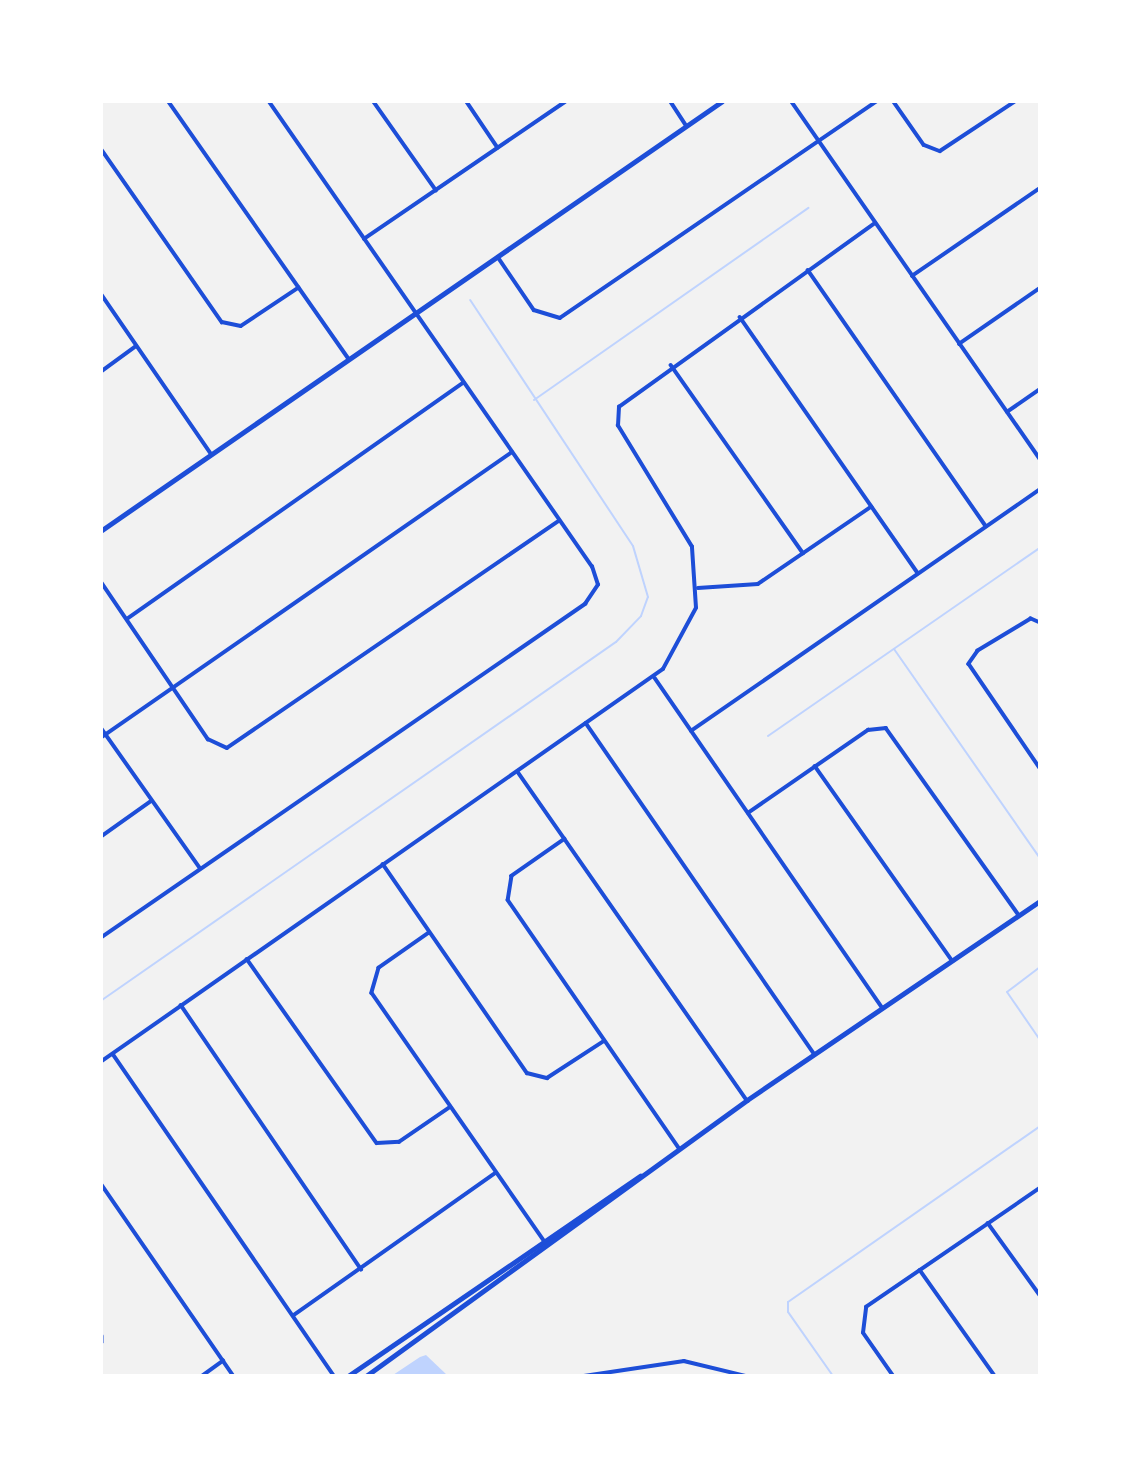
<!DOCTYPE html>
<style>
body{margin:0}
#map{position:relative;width:1141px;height:1477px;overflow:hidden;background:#f2f2f2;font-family:Arial,sans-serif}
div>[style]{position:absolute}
.water>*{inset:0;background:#bfd3fe}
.stream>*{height:2px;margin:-1px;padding:0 1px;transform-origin:1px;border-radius:1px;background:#bfd3fe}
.minor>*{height:3.5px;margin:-1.75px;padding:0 1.75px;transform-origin:1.75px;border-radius:1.75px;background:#1d4ed8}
.tertiary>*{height:4.5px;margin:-2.25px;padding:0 2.25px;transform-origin:2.25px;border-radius:2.25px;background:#1d4ed8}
span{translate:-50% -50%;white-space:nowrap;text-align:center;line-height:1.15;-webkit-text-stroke:5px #fff;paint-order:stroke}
.frame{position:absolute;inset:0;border:103px solid #fff;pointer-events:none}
</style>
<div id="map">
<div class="water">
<i style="clip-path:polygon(426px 1355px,447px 1375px,393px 1375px,420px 1357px)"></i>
</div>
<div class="stream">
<i style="left:534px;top:400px;width:335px;rotate:-35deg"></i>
<i style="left:894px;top:649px;width:255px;rotate:55.1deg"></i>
<i style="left:768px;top:736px;width:331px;rotate:-34.7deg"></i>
<i style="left:1040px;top:967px;width:41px;rotate:142.9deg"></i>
<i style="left:1007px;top:992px;width:58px;rotate:55.5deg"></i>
<i style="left:102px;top:1000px;width:626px;rotate:-34.86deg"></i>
<i style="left:616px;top:642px;width:36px;rotate:-46deg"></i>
<i style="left:641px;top:616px;width:20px;rotate:-70deg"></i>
<i style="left:648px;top:597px;width:53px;rotate:-106.4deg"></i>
<i style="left:633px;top:546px;width:295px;rotate:-123.5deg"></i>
<i style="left:833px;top:1376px;width:78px;rotate:-125.1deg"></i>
<i style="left:788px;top:1312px;width:10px;rotate:-90deg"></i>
<i style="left:788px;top:1302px;width:307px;rotate:-34.9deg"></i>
</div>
<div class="minor">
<i style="left:169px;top:102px;width:314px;rotate:55deg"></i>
<i style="left:374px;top:102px;width:108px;rotate:54.8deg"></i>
<i style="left:467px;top:102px;width:55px;rotate:56deg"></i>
<i style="left:671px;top:102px;width:27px;rotate:57deg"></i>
<i style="left:792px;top:102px;width:435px;rotate:55.2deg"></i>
<i style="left:894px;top:102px;width:52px;rotate:55.1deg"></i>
<i style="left:924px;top:145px;width:17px;rotate:21deg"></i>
<i style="left:940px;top:151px;width:89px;rotate:-33.5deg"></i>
<i style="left:102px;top:150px;width:210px;rotate:55.1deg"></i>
<i style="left:222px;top:322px;width:19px;rotate:12deg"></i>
<i style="left:241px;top:326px;width:69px;rotate:-33.7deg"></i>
<i style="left:364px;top:239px;width:243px;rotate:-34.3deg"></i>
<i style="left:498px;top:257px;width:64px;rotate:55.8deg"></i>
<i style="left:534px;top:310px;width:27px;rotate:17deg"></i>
<i style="left:560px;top:318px;width:383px;rotate:-34.4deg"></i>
<i style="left:808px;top:270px;width:312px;rotate:55.2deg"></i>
<i style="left:912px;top:276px;width:155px;rotate:-34.5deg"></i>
<i style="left:102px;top:295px;width:194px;rotate:55.5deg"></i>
<i style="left:740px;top:317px;width:312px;rotate:55.2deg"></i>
<i style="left:959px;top:344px;width:98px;rotate:-34.7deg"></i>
<i style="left:671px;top:365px;width:230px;rotate:54.9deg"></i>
<i style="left:102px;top:371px;width:42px;rotate:-36.3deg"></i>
<i style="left:1007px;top:412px;width:40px;rotate:-34.9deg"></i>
<i style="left:102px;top:583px;width:189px;rotate:55.8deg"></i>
<i style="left:208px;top:739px;width:21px;rotate:25deg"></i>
<i style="left:227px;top:748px;width:402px;rotate:-34.4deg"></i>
<i style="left:698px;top:588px;width:60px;rotate:-3.8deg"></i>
<i style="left:758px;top:584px;width:137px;rotate:-34.3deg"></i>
<i style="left:127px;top:619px;width:411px;rotate:-35.1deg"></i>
<i style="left:1040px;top:623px;width:10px;rotate:-156deg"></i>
<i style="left:1031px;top:619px;width:62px;rotate:148.9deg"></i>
<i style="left:978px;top:651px;width:16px;rotate:125deg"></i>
<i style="left:969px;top:664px;width:126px;rotate:55.7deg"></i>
<i style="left:655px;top:678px;width:400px;rotate:55.4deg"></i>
<i style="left:586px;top:723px;width:402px;rotate:55.4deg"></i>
<i style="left:102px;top:729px;width:170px;rotate:54.8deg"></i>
<i style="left:691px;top:731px;width:425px;rotate:-34.7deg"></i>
<i style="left:102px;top:737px;width:499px;rotate:-34.8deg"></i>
<i style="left:815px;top:766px;width:236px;rotate:54.8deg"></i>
<i style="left:518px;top:772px;width:400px;rotate:55.1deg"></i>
<i style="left:748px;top:813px;width:146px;rotate:-34.7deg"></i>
<i style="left:868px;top:730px;width:18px;rotate:-6deg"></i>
<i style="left:886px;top:728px;width:229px;rotate:54.6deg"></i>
<i style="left:102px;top:836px;width:60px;rotate:-35.5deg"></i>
<i style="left:565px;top:839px;width:65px;rotate:145.1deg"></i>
<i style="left:512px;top:876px;width:24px;rotate:99deg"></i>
<i style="left:508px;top:900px;width:301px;rotate:55.4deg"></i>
<i style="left:383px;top:864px;width:254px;rotate:55.4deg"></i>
<i style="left:527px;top:1073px;width:21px;rotate:14deg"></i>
<i style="left:547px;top:1078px;width:68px;rotate:-33deg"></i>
<i style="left:429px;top:933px;width:61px;rotate:145deg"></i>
<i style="left:379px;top:968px;width:26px;rotate:106deg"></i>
<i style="left:372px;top:993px;width:300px;rotate:55.2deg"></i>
<i style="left:102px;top:937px;width:587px;rotate:-34.58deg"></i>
<i style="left:585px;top:604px;width:23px;rotate:-56deg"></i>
<i style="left:598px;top:585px;width:19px;rotate:-108deg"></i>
<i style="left:592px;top:567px;width:566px;rotate:-124.78deg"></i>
<i style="left:247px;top:959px;width:225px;rotate:54.8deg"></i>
<i style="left:377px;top:1143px;width:22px;rotate:-3deg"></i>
<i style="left:399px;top:1142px;width:62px;rotate:-34.5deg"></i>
<i style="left:181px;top:1005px;width:320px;rotate:55.7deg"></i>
<i style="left:113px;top:1054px;width:391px;rotate:55.5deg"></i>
<i style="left:102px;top:1061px;width:684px;rotate:-34.94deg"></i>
<i style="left:663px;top:669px;width:69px;rotate:-61.6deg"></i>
<i style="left:696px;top:608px;width:61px;rotate:-93.8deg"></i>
<i style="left:692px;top:547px;width:142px;rotate:-121.4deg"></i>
<i style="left:618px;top:426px;width:19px;rotate:-87deg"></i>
<i style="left:619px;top:407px;width:315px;rotate:-35.7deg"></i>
<i style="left:102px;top:1185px;width:232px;rotate:55.4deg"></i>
<i style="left:988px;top:1223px;width:89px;rotate:54.2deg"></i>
<i style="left:920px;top:1270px;width:130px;rotate:54.7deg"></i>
<i style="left:294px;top:1315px;width:246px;rotate:-35.2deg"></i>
<i style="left:102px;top:1336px;width:6px;rotate:90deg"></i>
<i style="left:202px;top:1376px;width:26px;rotate:-36deg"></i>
<i style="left:584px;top:1376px;width:101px;rotate:-8.5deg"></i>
<i style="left:684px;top:1361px;width:64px;rotate:13.6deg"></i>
<i style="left:893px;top:1376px;width:52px;rotate:-124.9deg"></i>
<i style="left:863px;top:1333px;width:26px;rotate:-83deg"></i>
<i style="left:866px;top:1307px;width:211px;rotate:-34.4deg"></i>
</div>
<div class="tertiary">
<i style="left:102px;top:530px;width:753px;rotate:-34.66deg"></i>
<i style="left:348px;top:1376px;width:354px;rotate:-34.4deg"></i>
<i style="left:366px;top:1376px;width:470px;rotate:-35.9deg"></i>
<i style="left:747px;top:1100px;width:354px;rotate:-34.2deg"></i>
</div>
<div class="frame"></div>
</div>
